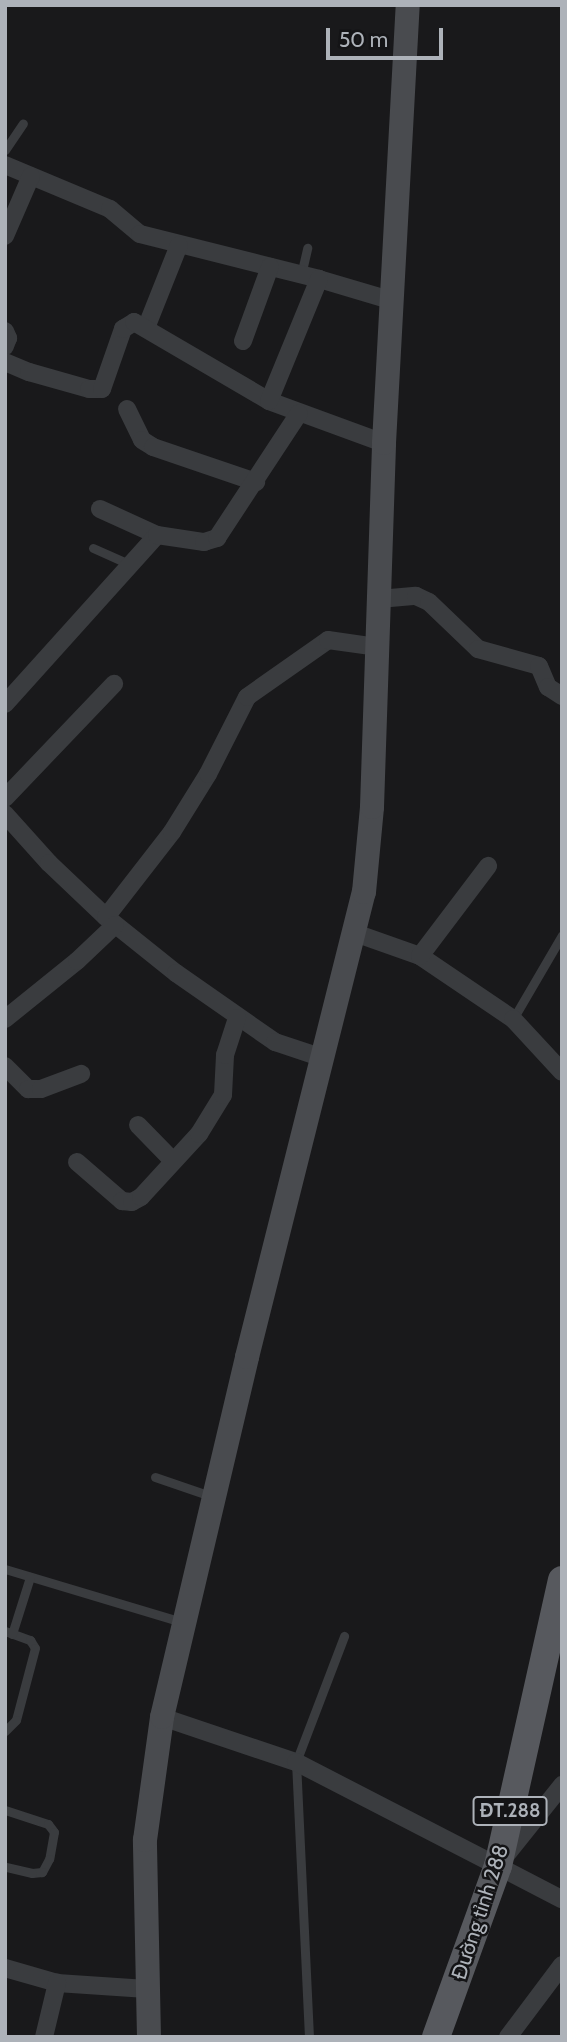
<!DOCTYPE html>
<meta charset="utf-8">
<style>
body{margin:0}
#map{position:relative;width:567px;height:2042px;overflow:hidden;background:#19191b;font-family:Cabin,sans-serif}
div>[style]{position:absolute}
.lane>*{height:9px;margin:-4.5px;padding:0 4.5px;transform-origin:4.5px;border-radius:4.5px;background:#3a3c3f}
.street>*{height:18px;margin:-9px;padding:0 9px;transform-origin:9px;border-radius:9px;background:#3a3c3f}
.secondary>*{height:24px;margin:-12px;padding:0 12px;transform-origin:12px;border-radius:12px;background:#494b4f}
.primary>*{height:28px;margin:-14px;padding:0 14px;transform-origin:14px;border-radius:14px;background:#57595e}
span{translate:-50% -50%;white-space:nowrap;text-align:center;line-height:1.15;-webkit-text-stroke:5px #141416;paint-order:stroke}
.shield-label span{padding:2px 5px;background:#141416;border:2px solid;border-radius:5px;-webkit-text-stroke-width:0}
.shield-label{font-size:19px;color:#adb2b9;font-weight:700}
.street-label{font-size:21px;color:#adb2b9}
.frame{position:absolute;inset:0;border:7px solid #adb2b9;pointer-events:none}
.scale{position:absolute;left:326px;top:28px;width:117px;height:32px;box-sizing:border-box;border:4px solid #adb2b9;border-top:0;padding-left:9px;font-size:21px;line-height:24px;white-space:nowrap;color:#adb2b9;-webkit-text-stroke:5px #141416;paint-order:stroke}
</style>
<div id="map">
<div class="lane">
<i style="left:5px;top:150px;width:32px;rotate:-56deg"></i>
<i style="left:301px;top:275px;width:28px;rotate:-77deg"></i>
<i style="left:93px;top:548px;width:39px;rotate:24deg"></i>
<i style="left:513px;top:1019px;width:97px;rotate:-59.7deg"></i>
<i style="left:155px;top:1477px;width:61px;rotate:19deg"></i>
<i style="left:5px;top:1569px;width:185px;rotate:16.7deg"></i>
<i style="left:5px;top:1631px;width:27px;rotate:20deg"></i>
<i style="left:30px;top:1640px;width:9px;rotate:58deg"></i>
<i style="left:35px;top:1648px;width:74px;rotate:104.8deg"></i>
<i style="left:16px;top:1720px;width:16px;rotate:135deg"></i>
<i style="left:12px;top:1634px;width:60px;rotate:-72.5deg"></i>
<i style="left:5px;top:1810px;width:45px;rotate:18deg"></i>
<i style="left:48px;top:1824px;width:10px;rotate:53deg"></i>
<i style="left:54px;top:1832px;width:27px;rotate:100deg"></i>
<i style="left:49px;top:1859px;width:15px;rotate:118deg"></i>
<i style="left:42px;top:1872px;width:10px;rotate:174deg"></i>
<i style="left:32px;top:1873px;width:28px;rotate:-167deg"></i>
<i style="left:309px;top:2037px;width:275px;rotate:-92.7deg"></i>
<i style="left:296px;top:1762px;width:135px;rotate:-69.1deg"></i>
</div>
<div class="street">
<i style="left:5px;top:165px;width:114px;rotate:22.7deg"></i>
<i style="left:110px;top:209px;width:39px;rotate:40deg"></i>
<i style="left:140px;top:234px;width:185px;rotate:14.1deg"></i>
<i style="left:319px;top:279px;width:77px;rotate:16.6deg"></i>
<i style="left:5px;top:236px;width:65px;rotate:-66.6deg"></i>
<i style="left:146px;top:328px;width:89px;rotate:-68.3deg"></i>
<i style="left:5px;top:331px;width:8px;rotate:67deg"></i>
<i style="left:8px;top:338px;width:9px;rotate:111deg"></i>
<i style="left:243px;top:341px;width:79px;rotate:-70deg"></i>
<i style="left:5px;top:362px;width:26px;rotate:23deg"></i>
<i style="left:29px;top:372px;width:62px;rotate:15.8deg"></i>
<i style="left:89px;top:389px;width:13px"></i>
<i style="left:102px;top:389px;width:64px;rotate:-70.7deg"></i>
<i style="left:123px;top:329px;width:13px;rotate:-32deg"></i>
<i style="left:134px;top:322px;width:156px;rotate:30.3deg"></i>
<i style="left:269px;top:401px;width:122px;rotate:20.1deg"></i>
<i style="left:269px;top:401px;width:132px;rotate:-67.7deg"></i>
<i style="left:127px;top:409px;width:34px;rotate:64deg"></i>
<i style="left:142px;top:440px;width:13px;rotate:32deg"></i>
<i style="left:153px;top:447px;width:109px;rotate:18.8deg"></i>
<i style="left:100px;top:509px;width:63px;rotate:24.5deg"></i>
<i style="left:379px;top:599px;width:37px;rotate:-5deg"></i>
<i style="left:416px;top:596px;width:14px;rotate:25deg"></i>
<i style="left:429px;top:602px;width:68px;rotate:43.8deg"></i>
<i style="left:478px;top:649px;width:63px;rotate:15.6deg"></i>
<i style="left:539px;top:666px;width:23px;rotate:67deg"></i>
<i style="left:548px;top:687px;width:17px;rotate:33deg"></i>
<i style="left:5px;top:704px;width:227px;rotate:-48deg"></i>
<i style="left:157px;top:535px;width:48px;rotate:8.5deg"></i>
<i style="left:204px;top:542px;width:14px;rotate:-17deg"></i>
<i style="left:217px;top:538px;width:149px;rotate:-56.7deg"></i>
<i style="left:5px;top:798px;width:158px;rotate:-46.3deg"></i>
<i style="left:5px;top:814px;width:66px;rotate:48.1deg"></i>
<i style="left:49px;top:863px;width:79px;rotate:43.5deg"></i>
<i style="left:106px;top:917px;width:90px;rotate:38.7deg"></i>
<i style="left:176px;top:973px;width:121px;rotate:34.9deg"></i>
<i style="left:275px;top:1042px;width:51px;rotate:18.4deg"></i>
<i style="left:106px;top:917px;width:108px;rotate:-52.2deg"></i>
<i style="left:172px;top:832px;width:68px;rotate:-58.2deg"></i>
<i style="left:208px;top:774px;width:86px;rotate:-63.1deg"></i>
<i style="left:247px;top:697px;width:99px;rotate:-35.1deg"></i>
<i style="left:328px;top:640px;width:49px;rotate:8.1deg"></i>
<i style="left:355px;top:933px;width:69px;rotate:19.5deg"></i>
<i style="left:420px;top:956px;width:112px;rotate:34.1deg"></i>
<i style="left:513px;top:1019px;width:72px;rotate:47.2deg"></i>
<i style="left:420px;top:956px;width:113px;rotate:-52.9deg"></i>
<i style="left:5px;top:1019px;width:92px;rotate:-38.9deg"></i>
<i style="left:77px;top:961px;width:52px;rotate:-43.5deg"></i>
<i style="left:5px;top:1066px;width:33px;rotate:45deg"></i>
<i style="left:28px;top:1089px;width:13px"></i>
<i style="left:41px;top:1089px;width:43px;rotate:-20.6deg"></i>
<i style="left:138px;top:1125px;width:50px;rotate:45.8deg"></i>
<i style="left:77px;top:1162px;width:60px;rotate:40.9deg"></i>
<i style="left:122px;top:1201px;width:10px;rotate:6deg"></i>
<i style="left:132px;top:1202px;width:10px;rotate:-29deg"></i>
<i style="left:141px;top:1197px;width:86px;rotate:-47.4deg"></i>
<i style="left:199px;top:1134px;width:46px;rotate:-58.4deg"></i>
<i style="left:223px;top:1095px;width:40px;rotate:-87.1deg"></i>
<i style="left:225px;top:1055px;width:39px;rotate:-72deg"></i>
<i style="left:162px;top:1717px;width:141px;rotate:18.6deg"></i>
<i style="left:296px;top:1762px;width:299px;rotate:27.3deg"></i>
<i style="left:503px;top:1859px;width:95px;rotate:-51.4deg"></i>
<i style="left:5px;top:1968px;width:54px;rotate:16.1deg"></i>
<i style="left:57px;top:1983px;width:90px;rotate:3.8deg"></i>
<i style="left:44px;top:2037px;width:56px;rotate:-76.5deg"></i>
<i style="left:508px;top:2037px;width:90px;rotate:-53.1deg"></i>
</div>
<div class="secondary">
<i style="left:149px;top:2037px;width:197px;rotate:-91.2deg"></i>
<i style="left:145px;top:1840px;width:124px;rotate:-82.1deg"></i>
<i style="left:162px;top:1717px;width:370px;rotate:-76.7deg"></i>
<i style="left:247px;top:1357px;width:479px;rotate:-75.9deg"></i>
<i style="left:364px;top:892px;width:85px;rotate:-84.6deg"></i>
<i style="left:372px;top:807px;width:364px;rotate:-88.1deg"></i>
<i style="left:384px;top:443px;width:439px;rotate:-86.9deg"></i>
</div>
<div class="primary">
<i style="left:436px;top:2037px;width:182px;rotate:-70.1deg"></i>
<i style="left:498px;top:1866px;width:293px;rotate:-77.4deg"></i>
</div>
<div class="shield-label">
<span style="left:510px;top:1811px">ĐT.288</span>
</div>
<div class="street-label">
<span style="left:480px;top:1912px;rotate:-72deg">Đường tỉnh 288</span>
</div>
<div class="frame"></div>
<div class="scale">50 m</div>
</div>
